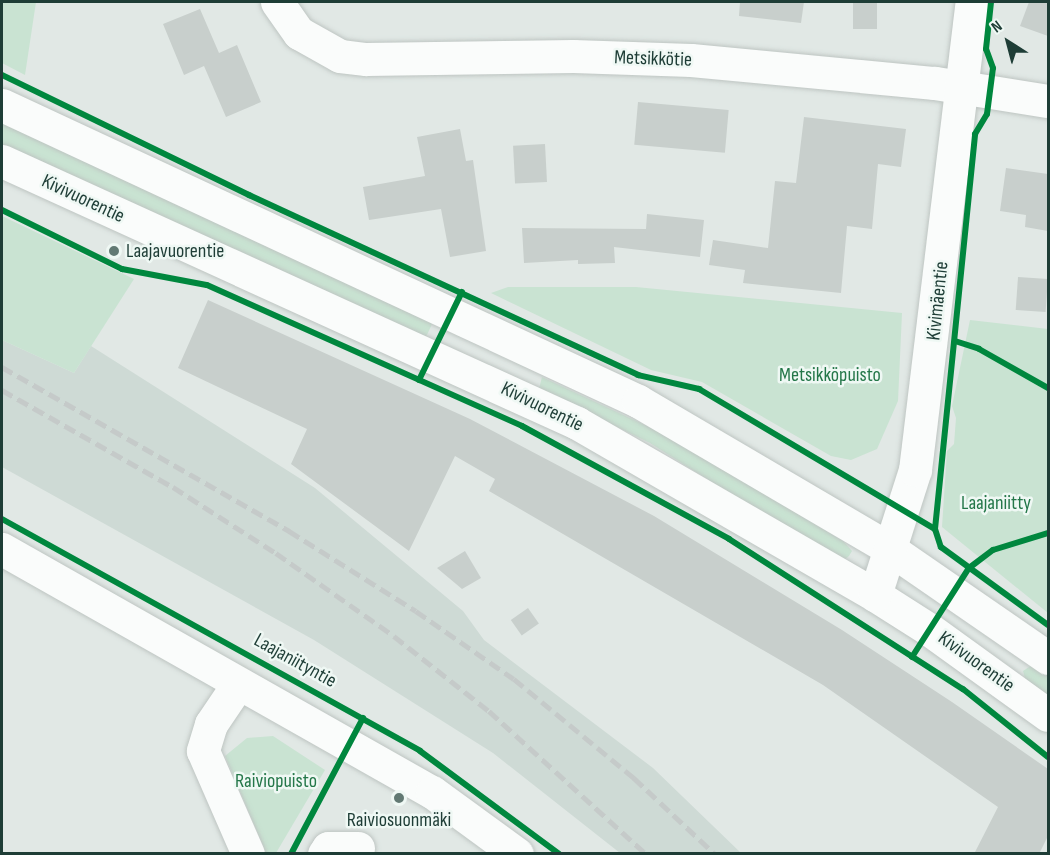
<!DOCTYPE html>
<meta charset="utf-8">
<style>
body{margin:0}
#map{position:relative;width:1050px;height:855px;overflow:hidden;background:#e1e8e5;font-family:"Sofia Sans Condensed",sans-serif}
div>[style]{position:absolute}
.built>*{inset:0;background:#cedad5}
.green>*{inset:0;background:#c9e3d2}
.building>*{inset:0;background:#c8cfcc;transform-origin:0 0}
.roads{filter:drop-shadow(0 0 2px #bec5c2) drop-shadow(0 0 2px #bec5c2)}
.minor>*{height:33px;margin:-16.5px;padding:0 16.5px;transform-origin:16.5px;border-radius:16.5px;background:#fafcfb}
.rail>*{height:4.5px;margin-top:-2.25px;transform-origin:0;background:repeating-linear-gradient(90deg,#c5cac9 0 12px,transparent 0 18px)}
.cycleway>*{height:6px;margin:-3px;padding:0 3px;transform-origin:3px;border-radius:3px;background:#00873e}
.dots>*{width:16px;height:16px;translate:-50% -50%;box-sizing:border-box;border:3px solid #eff8f4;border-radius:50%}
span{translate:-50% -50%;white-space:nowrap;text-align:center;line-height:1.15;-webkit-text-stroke:5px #eff8f4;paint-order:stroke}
.street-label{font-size:20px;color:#1e3d36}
.poi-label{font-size:20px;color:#1e3d36}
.left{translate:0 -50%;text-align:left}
.park-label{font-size:20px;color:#247749}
.frame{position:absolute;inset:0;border:3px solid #1e3d36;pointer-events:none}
.north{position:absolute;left:978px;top:12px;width:60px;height:60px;-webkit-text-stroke:4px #eff8f4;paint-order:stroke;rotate:324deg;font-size:16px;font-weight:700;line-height:24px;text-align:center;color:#1e3d36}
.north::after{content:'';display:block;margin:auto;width:21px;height:27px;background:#1e3d36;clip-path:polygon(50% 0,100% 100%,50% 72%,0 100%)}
</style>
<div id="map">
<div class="built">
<i style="clip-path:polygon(2px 340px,74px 373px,91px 346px,315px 488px,463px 611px,484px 640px,653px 768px,741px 853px,620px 853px,493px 753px,314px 640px,2px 467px)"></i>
</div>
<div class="green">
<i style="clip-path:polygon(2px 2px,36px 2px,25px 75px,2px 63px)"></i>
<i style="clip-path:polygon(2px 122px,433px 322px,426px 337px,2px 144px)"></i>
<i style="clip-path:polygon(2px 216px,134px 279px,74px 373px,2px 340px)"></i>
<i style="clip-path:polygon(508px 287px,636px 287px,902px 313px,898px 401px,877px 449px,851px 460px,831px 456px,702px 382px,651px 370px,491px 293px)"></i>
<i style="clip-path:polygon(970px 320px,1048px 329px,1048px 613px,942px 527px,947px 451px,954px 444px,956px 418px,952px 406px)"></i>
<i style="clip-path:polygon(542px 377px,664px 434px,843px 541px,852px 551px,849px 556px,844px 560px,830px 557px,650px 443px,539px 389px)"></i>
<i style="clip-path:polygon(1032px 665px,1048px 675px,1048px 696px,1025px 679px,1023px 671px)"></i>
<i style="clip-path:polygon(273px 736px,325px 770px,276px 853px,266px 853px,225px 756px,247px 738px)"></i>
</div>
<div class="building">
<i style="clip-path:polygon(740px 2px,804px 2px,801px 23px,739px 16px)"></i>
<i style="left:853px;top:2px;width:24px;height:27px"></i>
<i style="clip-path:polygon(1029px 2px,1048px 2px,1048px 36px,1020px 26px)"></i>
<i style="clip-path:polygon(200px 9px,219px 53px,237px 45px,261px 102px,226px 117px,204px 66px,184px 75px,163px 24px)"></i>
<i style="left:638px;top:102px;width:91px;height:43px;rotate:5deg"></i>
<i style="clip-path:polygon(804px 117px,906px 129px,901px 167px,878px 164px,872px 229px,847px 226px,841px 293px,743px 283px,745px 270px,709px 265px,713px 240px,768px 248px,775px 181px,796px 183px)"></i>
<i style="clip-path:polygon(460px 129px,466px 161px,473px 160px,486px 251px,450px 257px,441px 209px,369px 220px,363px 187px,425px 176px,417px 137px)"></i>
<i style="left:545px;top:144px;width:38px;height:32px;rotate:87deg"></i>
<i style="clip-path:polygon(1006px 168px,1048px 174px,1048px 231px,1025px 227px,1026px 215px,1000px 211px)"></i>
<i style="clip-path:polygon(647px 214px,704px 220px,700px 257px,614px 247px,615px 263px,578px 264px,578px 260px,524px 263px,522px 228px,646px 229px)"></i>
<i style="left:1018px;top:277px;width:30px;height:33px;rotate:4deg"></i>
<i style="clip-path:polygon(208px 300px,470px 419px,654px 516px,842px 630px,952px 702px,1048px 769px,1048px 836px,1039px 854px,974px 854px,998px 807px,823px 685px,489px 491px,495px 479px,455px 456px,409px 551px,291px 464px,307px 429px,178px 368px)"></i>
<i style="clip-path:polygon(465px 551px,481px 578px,462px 589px,437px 568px)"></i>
<i style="left:528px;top:608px;width:19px;height:21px;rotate:55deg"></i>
</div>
<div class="roads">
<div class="minor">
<i style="left:277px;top:2px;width:38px;rotate:55deg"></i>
<i style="left:299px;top:33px;width:47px;rotate:29.3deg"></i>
<i style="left:340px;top:56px;width:26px;rotate:7deg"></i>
<i style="left:366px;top:59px;width:207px;rotate:-0.8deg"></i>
<i style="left:573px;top:56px;width:118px;rotate:1.9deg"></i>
<i style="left:691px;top:60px;width:245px;rotate:5.4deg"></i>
<i style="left:935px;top:83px;width:114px;rotate:9.1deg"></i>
<i style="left:2px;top:105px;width:702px;rotate:24.96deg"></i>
<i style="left:638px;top:401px;width:292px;rotate:30.4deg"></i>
<i style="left:890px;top:549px;width:192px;rotate:34.6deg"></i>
<i style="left:2px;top:161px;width:632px;rotate:24.5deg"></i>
<i style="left:577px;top:423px;width:344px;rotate:30deg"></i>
<i style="left:875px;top:595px;width:65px;rotate:32.5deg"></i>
<i style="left:930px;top:630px;width:145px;rotate:35.8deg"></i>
<i style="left:2px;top:549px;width:494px;rotate:29.5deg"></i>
<i style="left:432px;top:792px;width:105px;rotate:36.1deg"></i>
<i style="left:875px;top:595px;width:131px;rotate:-72.3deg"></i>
<i style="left:915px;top:470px;width:471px;rotate:-83.1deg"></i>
<i style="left:238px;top:684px;width:48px;rotate:124deg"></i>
<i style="left:211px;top:724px;width:28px;rotate:107deg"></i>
<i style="left:203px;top:751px;width:112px;rotate:66.4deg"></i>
<i style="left:324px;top:854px;width:7px;rotate:-56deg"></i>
<i style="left:328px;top:848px;width:30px"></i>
</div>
</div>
<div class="rail">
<i style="left:2px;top:367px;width:331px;rotate:29.7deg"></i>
<i style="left:289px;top:531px;width:150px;rotate:32.2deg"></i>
<i style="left:416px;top:611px;width:119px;rotate:34.8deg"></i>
<i style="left:514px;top:679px;width:156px;rotate:39.5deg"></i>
<i style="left:634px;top:778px;width:111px;rotate:43.2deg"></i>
<i style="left:2px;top:390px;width:197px;rotate:29.6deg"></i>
<i style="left:173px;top:487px;width:122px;rotate:32.7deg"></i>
<i style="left:276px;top:553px;width:144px;rotate:35.1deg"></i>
<i style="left:394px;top:636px;width:121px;rotate:38.3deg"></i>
<i style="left:489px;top:711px;width:212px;rotate:42.3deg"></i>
</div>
<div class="cycleway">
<i style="left:2px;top:75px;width:275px;rotate:25.9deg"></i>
<i style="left:249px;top:195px;width:429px;rotate:24.8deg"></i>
<i style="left:638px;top:375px;width:63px;rotate:12.9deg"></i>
<i style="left:699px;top:389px;width:274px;rotate:30.7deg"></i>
<i style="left:935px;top:529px;width:19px;rotate:72deg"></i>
<i style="left:941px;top:547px;width:132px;rotate:36.1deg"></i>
<i style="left:2px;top:210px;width:134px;rotate:26.2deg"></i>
<i style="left:122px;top:269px;width:86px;rotate:10.7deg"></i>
<i style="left:207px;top:285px;width:345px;rotate:24.1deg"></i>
<i style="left:522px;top:426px;width:236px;rotate:28.6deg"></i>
<i style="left:729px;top:539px;width:278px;rotate:32.7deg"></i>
<i style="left:963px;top:689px;width:109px;rotate:38.7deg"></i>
<i style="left:955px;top:341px;width:25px;rotate:18deg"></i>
<i style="left:979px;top:349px;width:79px;rotate:29.5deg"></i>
<i style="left:419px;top:380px;width:98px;rotate:-64deg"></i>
<i style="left:2px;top:519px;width:478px;rotate:29deg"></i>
<i style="left:420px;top:751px;width:173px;rotate:36.5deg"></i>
<i style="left:935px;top:529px;width:397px;rotate:-84.2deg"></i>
<i style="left:975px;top:134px;width:23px;rotate:-59deg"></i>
<i style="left:987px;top:114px;width:46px;rotate:-82.6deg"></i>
<i style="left:993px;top:68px;width:20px;rotate:-110deg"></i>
<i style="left:986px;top:49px;width:47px;rotate:-83.9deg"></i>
<i style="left:912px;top:657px;width:106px;rotate:-57.4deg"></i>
<i style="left:969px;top:568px;width:30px;rotate:-37deg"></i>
<i style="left:993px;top:550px;width:58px;rotate:-17.2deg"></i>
<i style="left:291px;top:854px;width:154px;rotate:-62.1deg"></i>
</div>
<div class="dots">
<i style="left:114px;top:251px;background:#627973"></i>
<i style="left:399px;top:798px;background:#627973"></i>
</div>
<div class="street-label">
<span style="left:653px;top:59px;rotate:2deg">Metsikkötie</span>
<span style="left:83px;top:199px;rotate:25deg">Kivivuorentie</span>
<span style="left:938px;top:301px;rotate:-84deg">Kivimäentie</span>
<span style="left:542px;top:407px;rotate:26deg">Kivivuorentie</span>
<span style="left:295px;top:661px;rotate:29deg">Laajaniityntie</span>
<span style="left:976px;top:662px;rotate:36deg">Kivivuorentie</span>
</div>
<div class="poi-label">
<span class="left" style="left:126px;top:251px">Laajavuorentie</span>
<span style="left:399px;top:820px">Raiviosuonmäki</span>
</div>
<div class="park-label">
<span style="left:830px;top:375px">Metsikköpuisto</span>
<span style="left:996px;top:503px">Laajaniitty</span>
<span style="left:276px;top:781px">Raiviopuisto</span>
</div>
<div class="frame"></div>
<div class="north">N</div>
</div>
